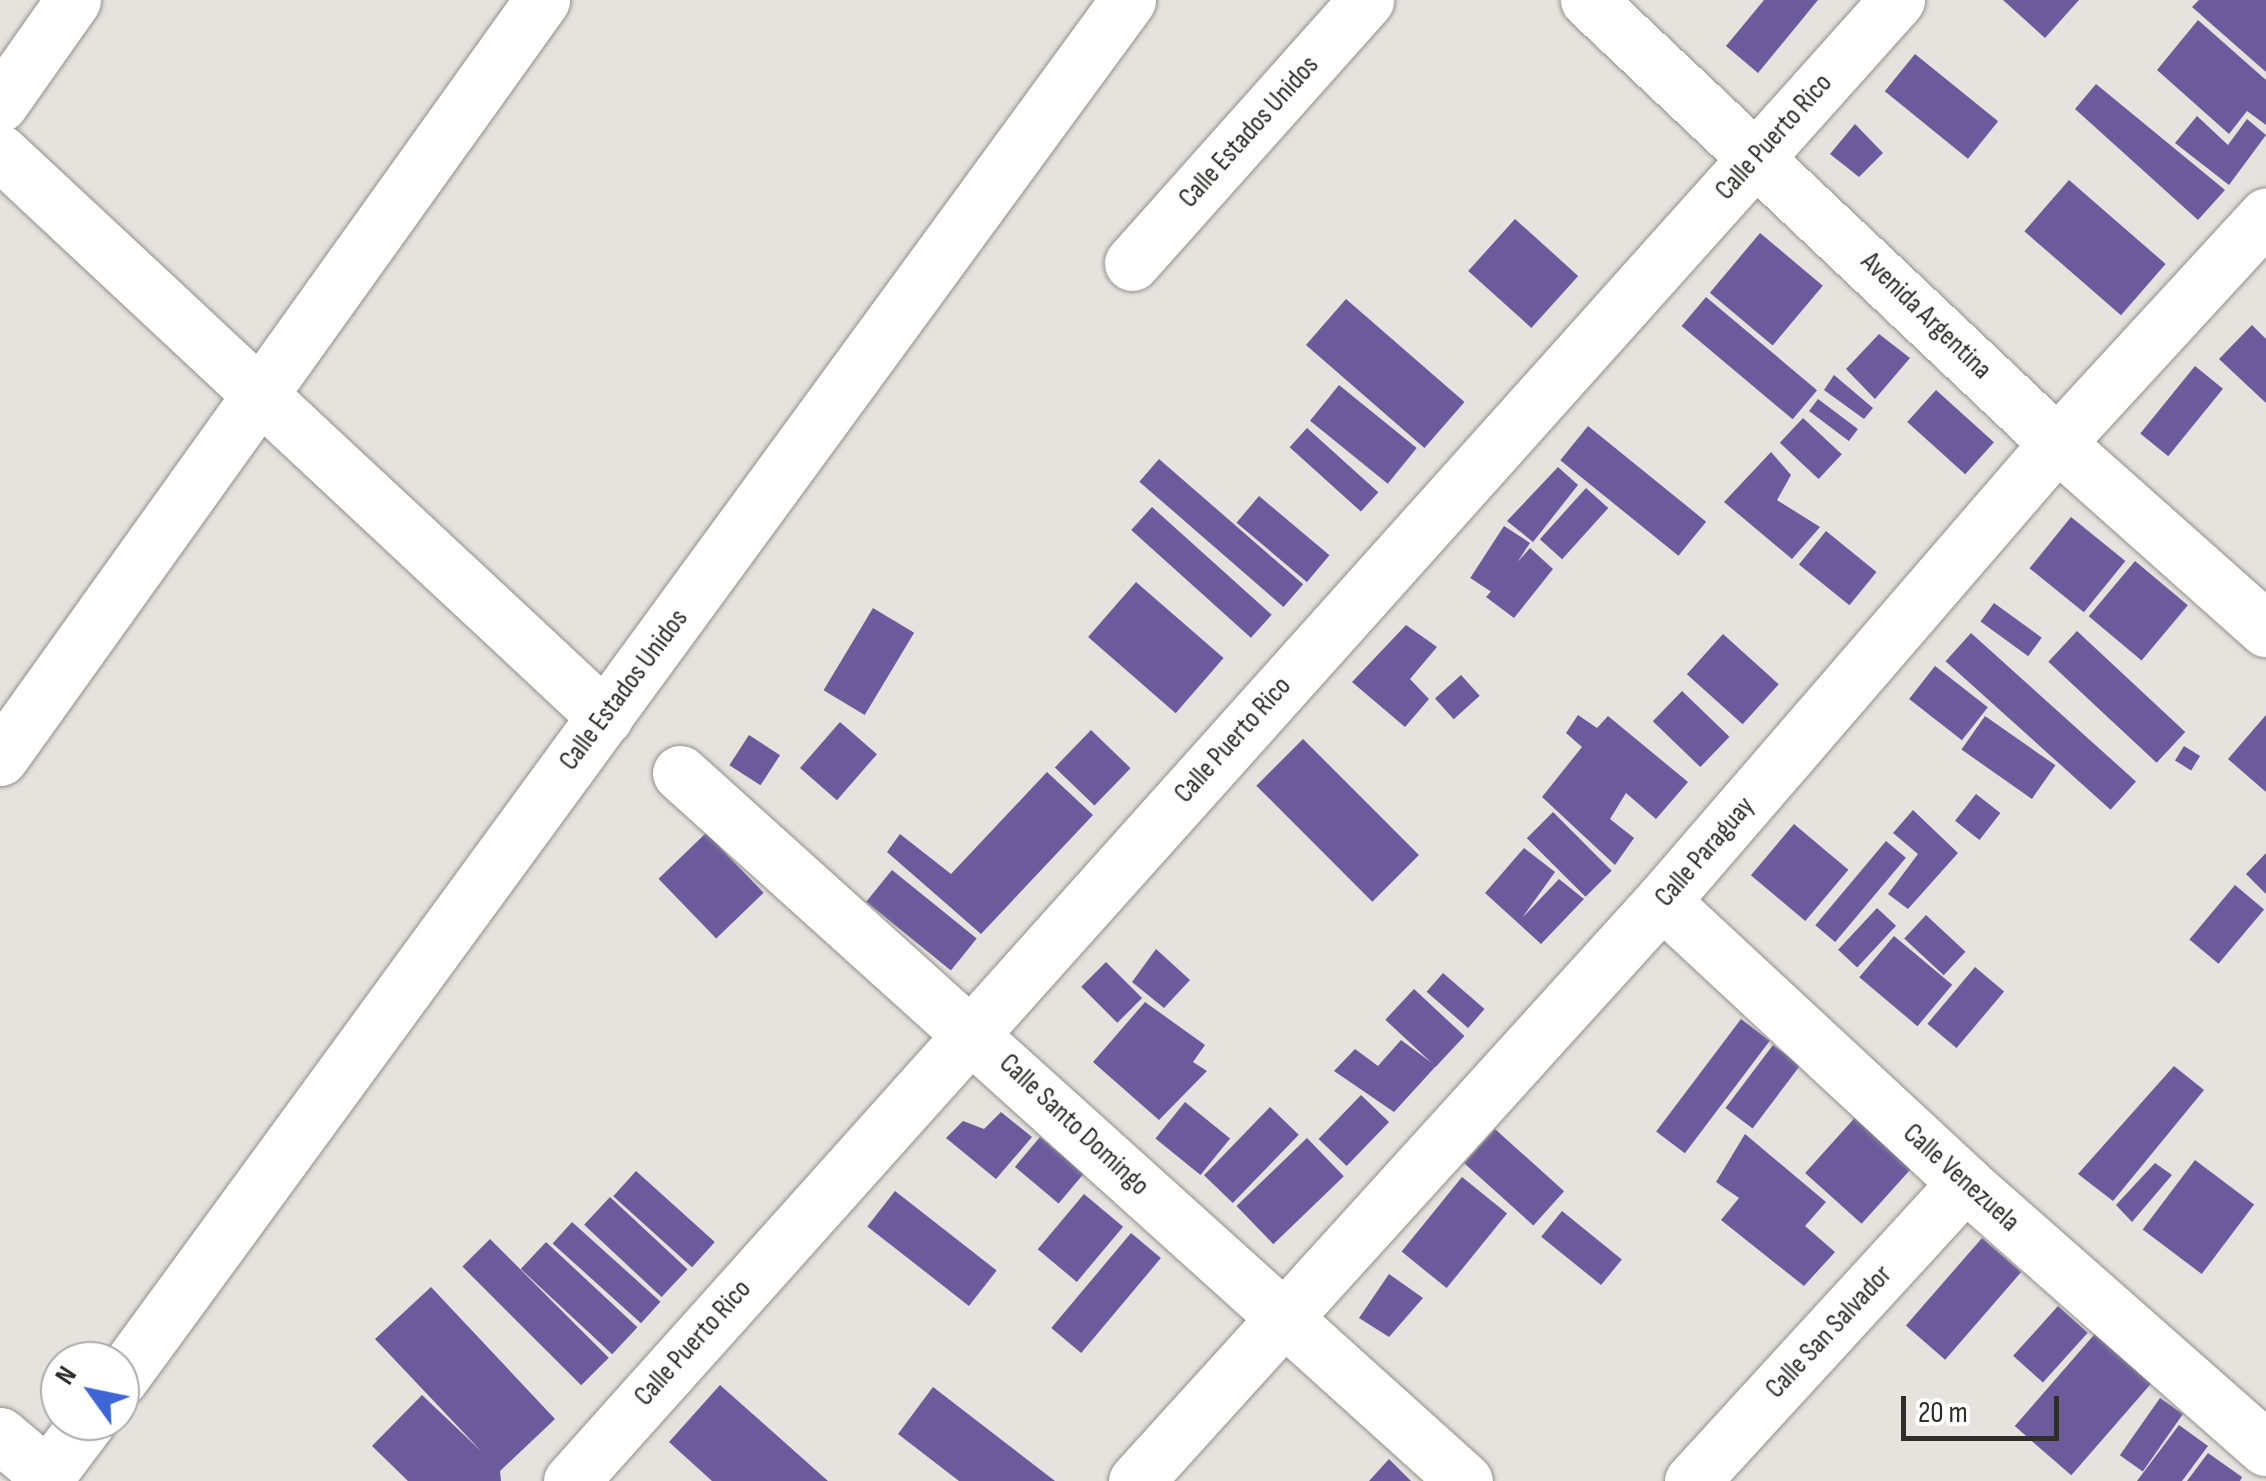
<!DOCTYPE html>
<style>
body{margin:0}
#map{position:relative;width:2266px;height:1481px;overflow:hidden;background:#e6e2de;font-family:"Sofia Sans Condensed",sans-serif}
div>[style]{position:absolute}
.building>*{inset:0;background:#6b5b9d;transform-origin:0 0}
.roads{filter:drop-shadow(0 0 2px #928e8a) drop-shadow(0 0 2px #928e8a)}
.minor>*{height:55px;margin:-27.5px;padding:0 27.5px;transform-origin:27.5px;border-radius:27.5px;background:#fff}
span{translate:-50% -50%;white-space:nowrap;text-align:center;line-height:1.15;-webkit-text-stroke:10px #fff;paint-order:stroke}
.street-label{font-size:28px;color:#2f2e2c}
.north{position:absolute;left:40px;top:1341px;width:100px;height:100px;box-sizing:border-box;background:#fff;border:2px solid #acabab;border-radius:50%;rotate:303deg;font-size:28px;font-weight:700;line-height:40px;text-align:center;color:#2f2e2c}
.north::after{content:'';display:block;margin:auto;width:35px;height:45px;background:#3d65d6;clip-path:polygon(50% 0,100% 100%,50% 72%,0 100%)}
.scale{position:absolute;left:1901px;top:1396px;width:158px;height:45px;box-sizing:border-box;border:5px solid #2f2e2c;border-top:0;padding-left:12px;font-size:30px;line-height:35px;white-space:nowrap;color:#2f2e2c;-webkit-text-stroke:8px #fff;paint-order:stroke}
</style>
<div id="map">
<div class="building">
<i style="clip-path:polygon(1764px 0,1818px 0,1758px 73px,1726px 46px)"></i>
<i style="clip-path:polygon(2003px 0,2079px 0,2045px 38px)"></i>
<i style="clip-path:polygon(2199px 0,2266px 0,2266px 72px,2192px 7px)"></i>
<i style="clip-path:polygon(2198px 20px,2266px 80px,2266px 125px,2247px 111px,2229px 134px,2157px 70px)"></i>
<i style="left:1915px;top:54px;width:107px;height:48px;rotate:39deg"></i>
<i style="clip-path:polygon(2096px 84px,2225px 190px,2198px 220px,2075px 109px)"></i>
<i style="clip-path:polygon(2197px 116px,2228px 145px,2247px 119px,2266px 135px,2229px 185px,2175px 143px)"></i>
<i style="clip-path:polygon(1855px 124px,1883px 153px,1859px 177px,1830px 154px)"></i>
<i style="left:2069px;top:180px;width:128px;height:68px;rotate:41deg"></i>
<i style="left:1515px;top:219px;width:85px;height:70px;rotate:42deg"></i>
<i style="left:1760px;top:233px;width:82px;height:78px;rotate:40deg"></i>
<i style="left:1706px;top:297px;width:145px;height:38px;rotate:40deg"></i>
<i style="left:1346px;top:299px;width:157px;height:61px;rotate:41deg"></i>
<i style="clip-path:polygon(2252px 325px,2266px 339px,2266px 403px,2219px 359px)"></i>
<i style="clip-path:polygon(1879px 334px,1910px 358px,1875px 399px,1846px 369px)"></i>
<i style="left:2195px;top:366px;width:36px;height:87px;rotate:39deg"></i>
<i style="clip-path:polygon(1834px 375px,1873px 408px,1864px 419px,1824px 390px)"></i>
<i style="left:1339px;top:385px;width:100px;height:46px;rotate:39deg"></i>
<i style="left:1936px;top:390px;width:78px;height:43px;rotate:42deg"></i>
<i style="left:1818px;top:399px;width:50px;height:15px;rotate:37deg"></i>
<i style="left:1803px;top:418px;width:53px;height:34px;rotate:43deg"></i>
<i style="left:1588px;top:426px;width:152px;height:44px;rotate:39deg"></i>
<i style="left:1307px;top:428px;width:96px;height:26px;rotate:42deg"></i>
<i style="clip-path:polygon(1771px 452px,1791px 475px,1777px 500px,1820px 527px,1792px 559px,1724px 502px)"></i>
<i style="left:1159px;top:459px;width:191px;height:30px;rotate:41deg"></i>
<i style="clip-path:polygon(1558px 467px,1578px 485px,1533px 542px,1507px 521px)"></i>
<i style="left:1586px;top:488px;width:30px;height:69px;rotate:42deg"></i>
<i style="left:1259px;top:496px;width:92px;height:35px;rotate:40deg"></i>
<i style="left:1152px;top:507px;width:161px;height:31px;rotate:42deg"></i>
<i style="left:2071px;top:517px;width:70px;height:66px;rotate:39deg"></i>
<i style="left:1504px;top:526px;width:31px;height:62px;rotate:33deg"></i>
<i style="left:1826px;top:531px;width:65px;height:43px;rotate:39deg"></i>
<i style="clip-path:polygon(1530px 548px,1553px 569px,1514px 618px,1486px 597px)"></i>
<i style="left:2135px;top:561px;width:69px;height:72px;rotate:40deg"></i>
<i style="left:1136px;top:582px;width:116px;height:73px;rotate:41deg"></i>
<i style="left:1994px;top:603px;width:59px;height:23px;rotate:36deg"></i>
<i style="left:873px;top:608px;width:48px;height:96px;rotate:31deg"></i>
<i style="clip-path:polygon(1406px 625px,1437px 647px,1410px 679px,1429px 699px,1405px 727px,1352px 682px)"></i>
<i style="left:2077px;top:631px;width:148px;height:42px;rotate:43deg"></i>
<i style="left:1971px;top:633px;width:222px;height:38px;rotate:42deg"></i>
<i style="left:1723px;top:634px;width:75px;height:54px;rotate:42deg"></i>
<i style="left:1935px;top:666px;width:67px;height:42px;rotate:38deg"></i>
<i style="left:1461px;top:675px;width:28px;height:35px;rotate:48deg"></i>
<i style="left:1682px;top:691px;width:66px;height:42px;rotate:44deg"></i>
<i style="clip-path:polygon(1578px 715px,1597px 728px,1608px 716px,1688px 782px,1656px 819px,1626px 793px,1610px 819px,1634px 838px,1615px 865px,1542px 797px,1582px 747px,1566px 733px)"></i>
<i style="clip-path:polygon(2266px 715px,2266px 792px,2228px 759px)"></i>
<i style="left:1985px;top:716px;width:86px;height:41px;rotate:35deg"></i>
<i style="left:840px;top:722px;width:49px;height:61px;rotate:41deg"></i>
<i style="left:1091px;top:730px;width:55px;height:52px;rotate:44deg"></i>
<i style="left:749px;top:735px;width:37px;height:36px;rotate:33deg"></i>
<i style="left:1303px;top:739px;width:164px;height:66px;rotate:45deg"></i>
<i style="left:2184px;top:746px;width:19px;height:17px;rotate:32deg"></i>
<i style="clip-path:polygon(1047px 772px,1093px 815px,981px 934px,887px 852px,900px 834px,951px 874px)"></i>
<i style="left:1976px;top:794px;width:31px;height:34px;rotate:38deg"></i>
<i style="clip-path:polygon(1913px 810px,1958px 853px,1908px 909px,1888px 894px,1918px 854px,1893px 833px)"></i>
<i style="left:1553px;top:812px;width:83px;height:37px;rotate:45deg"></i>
<i style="left:1794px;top:824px;width:71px;height:67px;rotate:40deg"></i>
<i style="left:706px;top:833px;width:83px;height:66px;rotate:46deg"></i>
<i style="left:1886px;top:841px;width:26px;height:110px;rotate:40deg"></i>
<i style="clip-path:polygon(1524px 848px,1555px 872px,1522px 918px,1559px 879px,1584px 899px,1541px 944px,1485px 893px)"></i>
<i style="clip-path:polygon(2266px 853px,2266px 894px,2246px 874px)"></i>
<i style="left:892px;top:870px;width:109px;height:41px;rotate:39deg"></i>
<i style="left:2235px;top:885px;width:38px;height:71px;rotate:40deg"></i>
<i style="left:1877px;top:908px;width:26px;height:57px;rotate:43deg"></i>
<i style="left:1926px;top:915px;width:54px;height:32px;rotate:43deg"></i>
<i style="left:1894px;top:936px;width:76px;height:54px;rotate:40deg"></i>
<i style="clip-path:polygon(1156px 949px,1190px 980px,1164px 1008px,1132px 982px)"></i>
<i style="left:1106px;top:962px;width:51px;height:35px;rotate:45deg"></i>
<i style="left:1975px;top:967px;width:38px;height:74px;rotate:40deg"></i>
<i style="left:1443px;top:973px;width:55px;height:25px;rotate:41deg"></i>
<i style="left:1414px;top:989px;width:69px;height:42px;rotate:43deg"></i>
<i style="clip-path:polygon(1145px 1002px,1205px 1045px,1193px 1062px,1207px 1071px,1159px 1120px,1093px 1062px)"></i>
<i style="left:1741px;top:1019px;width:36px;height:141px;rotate:37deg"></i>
<i style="clip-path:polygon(1401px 1040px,1436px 1066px,1394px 1112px,1334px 1071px,1355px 1049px,1378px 1066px)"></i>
<i style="left:1773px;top:1045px;width:34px;height:79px;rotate:37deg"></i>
<i style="clip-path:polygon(2174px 1066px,2204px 1090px,2113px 1201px,2078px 1174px)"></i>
<i style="left:1361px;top:1095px;width:39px;height:61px;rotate:44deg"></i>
<i style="left:1185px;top:1102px;width:58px;height:47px;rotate:39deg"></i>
<i style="left:1270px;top:1107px;width:40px;height:95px;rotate:44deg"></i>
<i style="clip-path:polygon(1001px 1112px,1032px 1137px,996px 1179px,946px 1138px,963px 1121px,984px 1129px)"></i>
<i style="left:1860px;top:1112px;width:76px;height:82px;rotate:42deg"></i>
<i style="left:1495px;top:1129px;width:93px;height:46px;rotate:42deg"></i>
<i style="clip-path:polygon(1745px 1134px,1826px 1202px,1805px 1226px,1835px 1252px,1804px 1286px,1721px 1220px,1739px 1198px,1716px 1182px)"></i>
<i style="left:1040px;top:1137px;width:57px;height:39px;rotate:40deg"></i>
<i style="left:1307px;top:1138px;width:53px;height:98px;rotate:46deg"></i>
<i style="left:2195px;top:1160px;width:74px;height:87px;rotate:37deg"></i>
<i style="clip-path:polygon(2155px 1163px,2172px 1175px,2132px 1222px,2116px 1205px)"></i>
<i style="left:636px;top:1171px;width:106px;height:34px;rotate:42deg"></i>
<i style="left:1462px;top:1177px;width:58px;height:96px;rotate:39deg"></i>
<i style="left:895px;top:1191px;width:129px;height:45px;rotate:38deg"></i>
<i style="left:1084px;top:1194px;width:51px;height:72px;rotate:40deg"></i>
<i style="left:610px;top:1197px;width:106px;height:38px;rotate:43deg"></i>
<i style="left:1562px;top:1211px;width:77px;height:33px;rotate:39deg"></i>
<i style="left:572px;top:1222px;width:119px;height:29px;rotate:42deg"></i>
<i style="left:1131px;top:1233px;width:39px;height:124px;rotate:40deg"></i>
<i style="left:1982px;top:1238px;width:52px;height:116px;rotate:41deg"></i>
<i style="left:490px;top:1239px;width:168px;height:39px;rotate:45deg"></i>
<i style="left:546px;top:1242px;width:125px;height:37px;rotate:43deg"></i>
<i style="clip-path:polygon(1389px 1274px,1423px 1298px,1389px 1337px,1359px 1318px)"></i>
<i style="clip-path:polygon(431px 1287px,555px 1419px,500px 1471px,501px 1481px,408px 1481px,372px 1446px,422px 1395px,482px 1452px,375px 1339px)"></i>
<i style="left:2058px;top:1306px;width:40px;height:67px;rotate:42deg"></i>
<i style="left:2100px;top:1328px;width:75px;height:130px;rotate:41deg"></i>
<i style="clip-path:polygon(720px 1385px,828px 1481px,712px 1481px,669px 1442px)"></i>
<i style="clip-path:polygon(933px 1387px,1055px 1481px,959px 1481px,898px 1434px)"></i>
<i style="left:2160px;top:1398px;width:28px;height:70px;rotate:35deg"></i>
<i style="clip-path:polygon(2179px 1425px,2208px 1446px,2182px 1481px,2137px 1481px)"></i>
<i style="clip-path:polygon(2208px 1453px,2242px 1477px,2240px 1481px,2187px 1481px)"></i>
<i style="clip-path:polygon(1389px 1459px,1411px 1481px,1369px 1481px)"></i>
</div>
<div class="roads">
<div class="minor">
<i style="left:1588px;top:0;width:645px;rotate:43.37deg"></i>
<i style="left:2057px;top:443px;width:280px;rotate:41.7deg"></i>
<i style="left:0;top:104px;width:127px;rotate:-54.9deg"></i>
<i style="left:0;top:152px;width:828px;rotate:43.04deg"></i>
<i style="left:1132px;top:263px;width:352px;rotate:-48.3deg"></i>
<i style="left:0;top:758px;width:932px;rotate:-54.43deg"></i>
<i style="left:680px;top:773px;width:1057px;rotate:42.05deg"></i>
<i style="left:1662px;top:901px;width:414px;rotate:42.9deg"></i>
<i style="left:1965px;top:1183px;width:401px;rotate:41.4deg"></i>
<i style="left:120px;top:1379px;width:1708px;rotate:-53.83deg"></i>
<i style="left:0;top:1435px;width:62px;rotate:40.4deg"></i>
<i style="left:43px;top:1481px;width:75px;rotate:-53.1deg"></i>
<i style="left:571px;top:1481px;width:1988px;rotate:-48.16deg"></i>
<i style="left:1136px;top:1481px;width:783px;rotate:-47.8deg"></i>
<i style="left:1662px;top:901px;width:605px;rotate:-49.22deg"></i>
<i style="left:2057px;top:443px;width:309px;rotate:-47.4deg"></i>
<i style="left:1692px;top:1481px;width:404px;rotate:-47.5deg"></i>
</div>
</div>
<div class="street-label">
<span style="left:1249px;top:132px;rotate:-48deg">Calle Estados Unidos</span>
<span style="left:1774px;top:137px;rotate:-48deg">Calle Puerto Rico</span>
<span style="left:1926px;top:316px;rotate:44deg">Avenida Argentina</span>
<span style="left:624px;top:690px;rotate:-53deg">Calle Estados Unidos</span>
<span style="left:1233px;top:740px;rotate:-48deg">Calle Puerto Rico</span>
<span style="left:1705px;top:852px;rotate:-49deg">Calle Paraguay</span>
<span style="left:1074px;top:1125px;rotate:43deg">Calle Santo Domingo</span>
<span style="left:1961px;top:1178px;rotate:42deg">Calle Venezuela</span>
<span style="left:1829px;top:1332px;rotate:-47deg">Calle San Salvador</span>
<span style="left:693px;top:1343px;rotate:-48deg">Calle Puerto Rico</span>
</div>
<div class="north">N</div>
<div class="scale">20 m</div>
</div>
